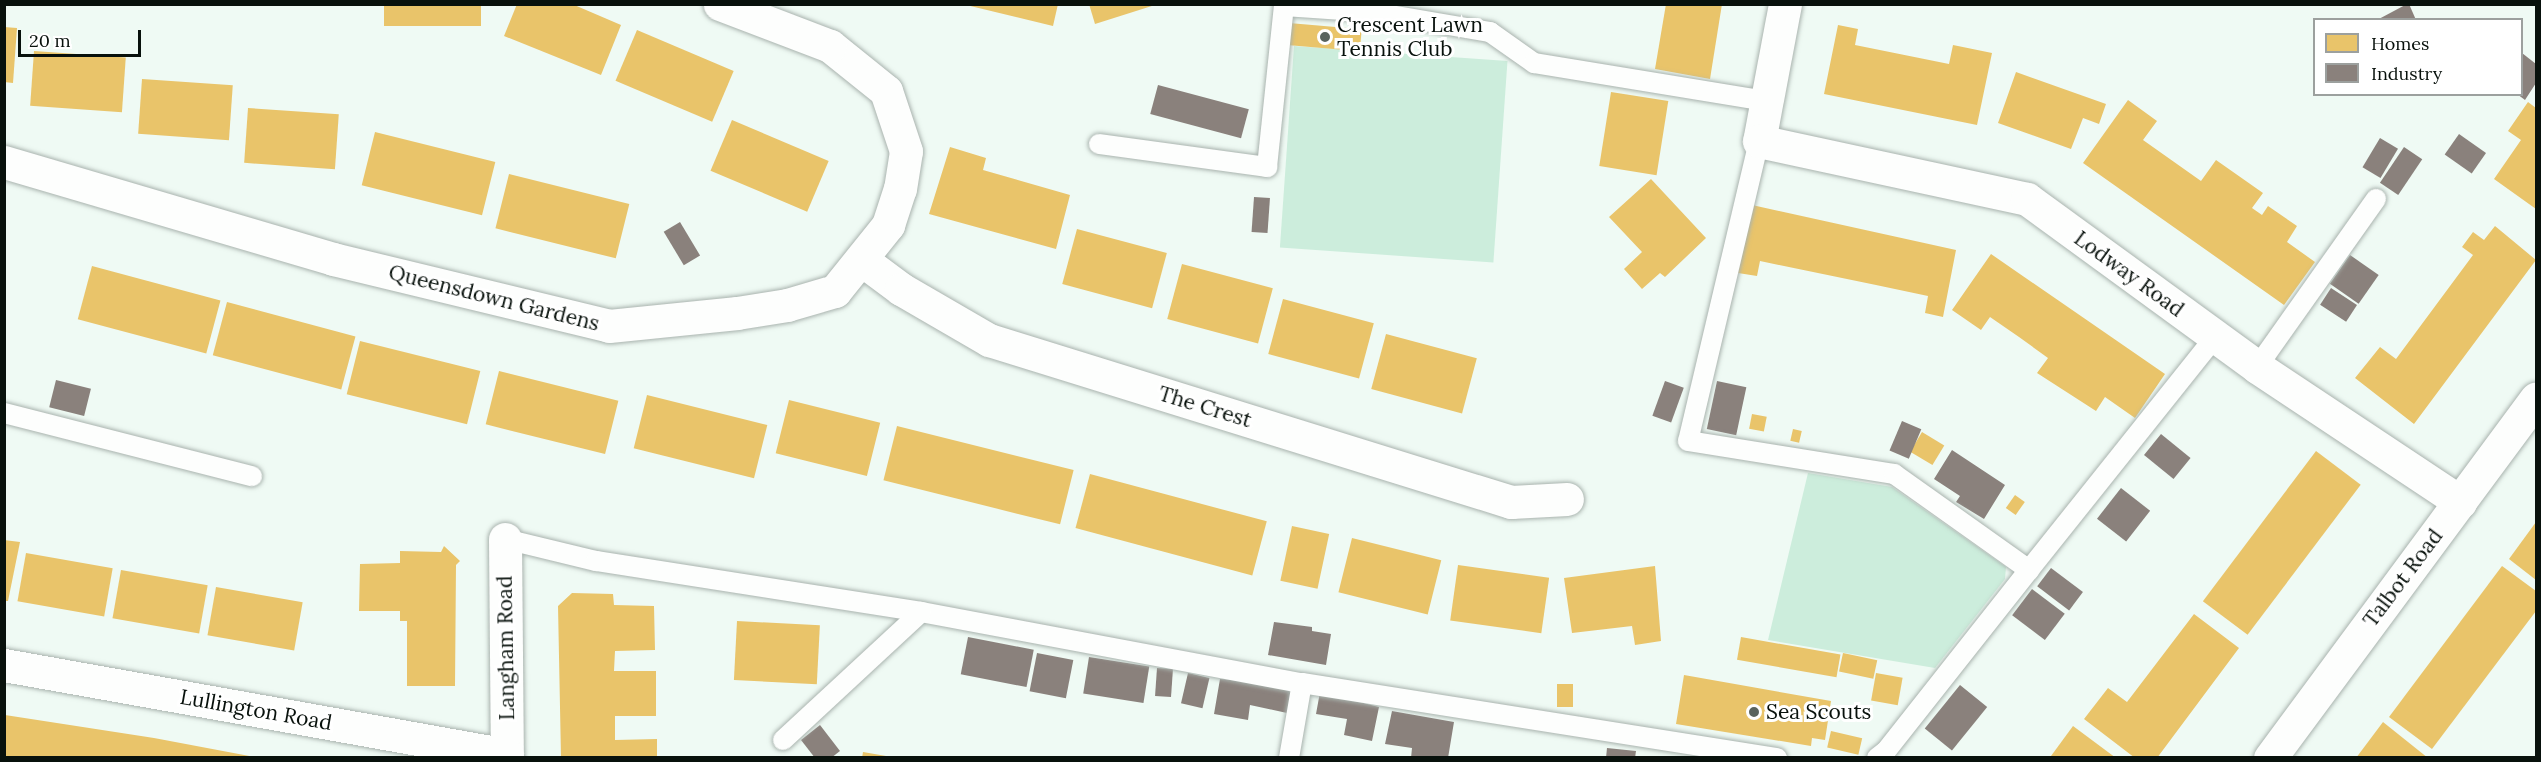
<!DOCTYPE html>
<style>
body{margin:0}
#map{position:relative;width:2541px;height:762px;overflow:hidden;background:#effaf4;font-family:Lora,serif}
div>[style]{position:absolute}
.green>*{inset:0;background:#cceddc;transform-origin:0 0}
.homes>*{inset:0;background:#e9c46a;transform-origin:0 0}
.industry>*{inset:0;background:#8a817c;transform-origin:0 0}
.roads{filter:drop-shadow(0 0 2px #a9b3ae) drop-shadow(0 0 2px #a9b3ae)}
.service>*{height:20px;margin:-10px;padding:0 10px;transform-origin:10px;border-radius:10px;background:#fdfefd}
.minor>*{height:33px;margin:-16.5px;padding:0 16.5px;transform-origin:16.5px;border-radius:16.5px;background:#fdfefd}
.dots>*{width:16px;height:16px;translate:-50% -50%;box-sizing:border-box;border:3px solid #fff;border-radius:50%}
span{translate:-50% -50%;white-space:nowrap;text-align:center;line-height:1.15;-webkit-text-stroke:6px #fff;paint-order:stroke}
.poi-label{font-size:21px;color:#08110c}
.left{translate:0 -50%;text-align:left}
.street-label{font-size:21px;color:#08110c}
.frame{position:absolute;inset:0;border:6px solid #08110c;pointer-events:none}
.legend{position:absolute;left:2313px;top:18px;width:210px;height:78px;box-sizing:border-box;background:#fff;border:2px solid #9ca09e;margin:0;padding:8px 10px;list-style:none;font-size:18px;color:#08110c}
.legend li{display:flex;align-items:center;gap:12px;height:30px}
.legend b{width:30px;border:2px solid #9ca09e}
.scale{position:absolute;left:18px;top:30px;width:123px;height:27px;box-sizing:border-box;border:3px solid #08110c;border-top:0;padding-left:8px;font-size:18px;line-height:21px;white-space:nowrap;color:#08110c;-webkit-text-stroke:4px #fff;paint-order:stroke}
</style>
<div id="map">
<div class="green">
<i style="left:1294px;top:46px;width:214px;height:202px;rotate:4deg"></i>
<i style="clip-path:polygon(1808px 473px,1892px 487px,2006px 567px,2005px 579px,1935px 668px,1768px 640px)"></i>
</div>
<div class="homes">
<i style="left:384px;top:4px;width:97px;height:22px"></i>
<i style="clip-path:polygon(517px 4px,572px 4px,621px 25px,601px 75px,504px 36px)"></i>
<i style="clip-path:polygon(962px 4px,1058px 4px,1053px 26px)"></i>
<i style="clip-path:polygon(1089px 4px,1155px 4px,1155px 5px,1095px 24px)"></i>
<i style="clip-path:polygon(1666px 4px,1722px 4px,1710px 79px,1655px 69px)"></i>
<i style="left:1289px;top:23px;width:73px;height:22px;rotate:5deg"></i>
<i style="clip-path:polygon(1838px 25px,1858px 29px,1855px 45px,1949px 64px,1953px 45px,1992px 53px,1977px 125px,1824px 94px)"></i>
<i style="clip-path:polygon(4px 27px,17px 28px,13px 83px,4px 82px)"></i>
<i style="left:637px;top:30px;width:105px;height:55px;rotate:23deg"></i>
<i style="left:34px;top:51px;width:92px;height:55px;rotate:4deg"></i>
<i style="clip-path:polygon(2016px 72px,2106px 104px,2099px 124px,2083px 118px,2071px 149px,1998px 123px)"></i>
<i style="left:142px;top:79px;width:91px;height:55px;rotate:4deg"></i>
<i style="left:1611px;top:92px;width:58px;height:75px;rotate:9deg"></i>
<i style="clip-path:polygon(2128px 100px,2157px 121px,2143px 140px,2201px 181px,2216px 160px,2263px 193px,2252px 208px,2262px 215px,2268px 206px,2297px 226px,2287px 242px,2315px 262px,2284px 305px,2083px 163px)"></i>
<i style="clip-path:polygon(2528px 102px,2536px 108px,2536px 209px,2494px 179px,2521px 140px,2508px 131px)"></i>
<i style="left:248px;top:108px;width:91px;height:55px;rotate:4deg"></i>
<i style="left:732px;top:120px;width:105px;height:55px;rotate:23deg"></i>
<i style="left:375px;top:132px;width:124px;height:55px;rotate:14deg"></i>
<i style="clip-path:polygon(950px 147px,986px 158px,983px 170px,1070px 195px,1056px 249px,929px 214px)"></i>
<i style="left:509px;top:174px;width:124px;height:56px;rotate:14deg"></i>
<i style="clip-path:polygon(1651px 179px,1706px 238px,1665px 277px,1660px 273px,1642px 289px,1624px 269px,1642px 252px,1609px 217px)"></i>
<i style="clip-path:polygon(1752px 205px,1956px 250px,1943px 317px,1925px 313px,1928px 296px,1876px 285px,1760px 261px,1757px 276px,1738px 273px)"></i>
<i style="clip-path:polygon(2495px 226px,2536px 260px,2414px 424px,2355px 378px,2380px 347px,2396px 359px,2473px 255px,2462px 247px,2473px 232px,2484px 240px)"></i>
<i style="left:1077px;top:229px;width:93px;height:57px;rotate:15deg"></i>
<i style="clip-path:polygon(1991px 254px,2165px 374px,2135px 418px,2105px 397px,2096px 411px,2037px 373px,2048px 358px,2019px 337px,1990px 317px,1981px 330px,1952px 310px)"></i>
<i style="left:1182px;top:264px;width:94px;height:57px;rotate:15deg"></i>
<i style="left:92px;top:266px;width:133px;height:55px;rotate:15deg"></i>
<i style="left:1283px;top:299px;width:94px;height:57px;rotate:15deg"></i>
<i style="left:227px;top:302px;width:133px;height:55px;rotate:15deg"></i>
<i style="left:1386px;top:334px;width:94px;height:57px;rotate:15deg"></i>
<i style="left:360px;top:341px;width:124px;height:55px;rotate:14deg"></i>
<i style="left:499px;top:371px;width:123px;height:55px;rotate:14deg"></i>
<i style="left:647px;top:395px;width:124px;height:55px;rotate:14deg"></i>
<i style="left:789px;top:400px;width:94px;height:55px;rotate:14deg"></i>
<i style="left:1752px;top:414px;width:15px;height:15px;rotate:11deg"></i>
<i style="left:897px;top:426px;width:182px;height:56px;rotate:14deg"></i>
<i style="left:1793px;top:429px;width:9px;height:12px;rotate:13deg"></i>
<i style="left:1922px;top:432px;width:26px;height:23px;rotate:31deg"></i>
<i style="left:2316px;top:451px;width:56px;height:188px;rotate:37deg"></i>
<i style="left:1090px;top:474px;width:183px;height:56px;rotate:15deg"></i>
<i style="left:2015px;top:495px;width:12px;height:16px;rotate:35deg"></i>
<i style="clip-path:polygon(2536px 522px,2536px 580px,2509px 559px)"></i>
<i style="left:1292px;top:526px;width:38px;height:56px;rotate:12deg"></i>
<i style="left:1352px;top:538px;width:92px;height:56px;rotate:14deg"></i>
<i style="clip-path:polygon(4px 540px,20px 542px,8px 601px,4px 601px)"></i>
<i style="clip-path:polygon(444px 546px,460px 561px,456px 565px,455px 686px,407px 686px,407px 621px,400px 621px,400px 611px,359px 611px,360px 564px,400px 563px,400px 551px,441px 552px)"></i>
<i style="left:26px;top:553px;width:88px;height:49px;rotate:10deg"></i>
<i style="left:1458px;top:565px;width:92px;height:56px;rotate:8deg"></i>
<i style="clip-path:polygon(1655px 566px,1661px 641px,1635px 645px,1632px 626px,1572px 633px,1564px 578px)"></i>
<i style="clip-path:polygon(2502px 566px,2536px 591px,2536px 611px,2432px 749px,2389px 717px)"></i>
<i style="left:121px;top:570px;width:88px;height:49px;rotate:10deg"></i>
<i style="left:216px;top:587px;width:88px;height:49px;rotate:10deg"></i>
<i style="clip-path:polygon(572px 593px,613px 594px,614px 605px,654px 606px,655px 650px,615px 651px,614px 671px,656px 671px,656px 716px,615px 716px,615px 740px,657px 739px,657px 758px,561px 758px,558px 606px)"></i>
<i style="clip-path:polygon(2194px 614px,2239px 648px,2157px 758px,2135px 758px,2084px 719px,2108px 688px,2127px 702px)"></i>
<i style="left:737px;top:621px;width:83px;height:59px;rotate:3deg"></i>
<i style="left:1741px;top:637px;width:101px;height:23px;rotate:10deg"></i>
<i style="left:1843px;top:653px;width:35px;height:19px;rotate:12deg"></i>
<i style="left:1876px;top:673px;width:27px;height:28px;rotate:10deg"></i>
<i style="clip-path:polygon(1684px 675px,1831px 701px,1825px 740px,1812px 738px,1811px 746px,1676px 724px)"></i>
<i style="left:1557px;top:684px;width:16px;height:23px"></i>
<i style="clip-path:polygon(5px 715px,154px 738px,260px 758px,5px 758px)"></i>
<i style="clip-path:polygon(2383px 722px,2428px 758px,2356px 758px)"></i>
<i style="clip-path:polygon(2073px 726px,2116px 758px,2053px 758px,2051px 756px)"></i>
<i style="left:1831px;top:731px;width:32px;height:17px;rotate:13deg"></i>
<i style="clip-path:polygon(863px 752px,886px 756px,886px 758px,862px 758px)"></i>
</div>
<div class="industry">
<i style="clip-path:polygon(2409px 4px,2416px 20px,2377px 20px,2407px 4px)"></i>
<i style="clip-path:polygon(2522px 53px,2536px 64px,2536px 83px,2525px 100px,2517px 94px,2522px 94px)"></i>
<i style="left:1158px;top:85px;width:94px;height:30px;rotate:15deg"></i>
<i style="left:2459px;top:134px;width:33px;height:25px;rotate:35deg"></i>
<i style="left:2380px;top:138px;width:21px;height:34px;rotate:31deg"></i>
<i style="left:2404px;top:147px;width:22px;height:43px;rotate:34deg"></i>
<i style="left:1254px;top:197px;width:16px;height:35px;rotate:4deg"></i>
<i style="left:680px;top:222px;width:39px;height:19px;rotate:59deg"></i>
<i style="left:2350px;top:255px;width:35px;height:35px;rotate:35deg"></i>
<i style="left:2331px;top:288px;width:31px;height:20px;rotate:33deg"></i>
<i style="left:56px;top:380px;width:36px;height:28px;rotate:14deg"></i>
<i style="left:1665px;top:381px;width:20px;height:37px;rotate:20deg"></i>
<i style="left:1717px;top:381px;width:30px;height:49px;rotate:12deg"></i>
<i style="left:1902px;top:421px;width:21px;height:32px;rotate:23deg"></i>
<i style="left:2161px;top:434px;width:38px;height:27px;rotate:39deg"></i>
<i style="clip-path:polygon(1952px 450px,2005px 485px,1984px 519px,1956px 502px,1960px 496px,1934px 479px)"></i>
<i style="left:2121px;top:488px;width:37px;height:39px;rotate:38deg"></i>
<i style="left:2051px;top:568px;width:40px;height:23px;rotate:37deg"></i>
<i style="left:2032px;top:589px;width:41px;height:33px;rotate:37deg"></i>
<i style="clip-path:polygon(1274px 622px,1312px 627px,1312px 631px,1331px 634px,1326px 665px,1268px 655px)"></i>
<i style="left:968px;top:637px;width:67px;height:38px;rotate:11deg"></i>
<i style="left:1037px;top:653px;width:37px;height:39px;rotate:11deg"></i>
<i style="left:1089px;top:657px;width:61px;height:37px;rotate:9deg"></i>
<i style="left:1157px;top:668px;width:16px;height:28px;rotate:4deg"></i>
<i style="left:1188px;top:673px;width:22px;height:31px;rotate:13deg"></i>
<i style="clip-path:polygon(1220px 679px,1284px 684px,1292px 695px,1287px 713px,1250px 705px,1248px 720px,1214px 714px)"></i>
<i style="left:1960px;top:685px;width:35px;height:56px;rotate:39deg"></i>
<i style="clip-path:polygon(1320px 692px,1379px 707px,1372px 741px,1344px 735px,1347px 719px,1316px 714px)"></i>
<i style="clip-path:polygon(1392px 711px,1454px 722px,1448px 758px,1411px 758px,1412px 748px,1385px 744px)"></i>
<i style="clip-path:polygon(820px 725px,840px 751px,831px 758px,815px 758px,801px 740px)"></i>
<i style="clip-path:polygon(1607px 748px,1636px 751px,1635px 758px,1606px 758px)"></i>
</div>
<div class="roads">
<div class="service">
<i style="left:1759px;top:141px;width:308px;rotate:103.3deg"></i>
<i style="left:1688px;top:441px;width:209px;rotate:9.1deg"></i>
<i style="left:1894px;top:474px;width:166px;rotate:35.4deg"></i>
<i style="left:2029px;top:570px;width:298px;rotate:-51.4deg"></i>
<i style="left:1099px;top:144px;width:170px;rotate:7.8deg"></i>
<i style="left:1267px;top:167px;width:162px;rotate:-84deg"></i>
<i style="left:1284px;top:6px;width:89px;rotate:3.9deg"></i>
<i style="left:1373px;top:12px;width:119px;rotate:9.7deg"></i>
<i style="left:1490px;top:32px;width:54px;rotate:35.2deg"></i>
<i style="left:1534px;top:63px;width:235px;rotate:9.3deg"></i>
<i style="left:2257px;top:367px;width:206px;rotate:-54.7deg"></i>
<i style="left:4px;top:413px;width:256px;rotate:14.3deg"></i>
<i style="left:505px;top:539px;width:94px;rotate:13.6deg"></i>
<i style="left:596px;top:561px;width:329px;rotate:8.9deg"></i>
<i style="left:921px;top:612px;width:388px;rotate:10.6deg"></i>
<i style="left:1302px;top:683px;width:481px;rotate:9deg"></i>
<i style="left:783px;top:740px;width:188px;rotate:-42.8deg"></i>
<i style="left:1289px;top:758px;width:76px;rotate:-80.2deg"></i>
<i style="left:1877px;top:758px;width:11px;rotate:-38deg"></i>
<i style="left:1886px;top:751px;width:231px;rotate:-51.7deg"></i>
</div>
<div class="minor">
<i style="left:1785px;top:4px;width:139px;rotate:100.7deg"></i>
<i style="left:1759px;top:141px;width:274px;rotate:12.2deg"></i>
<i style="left:2027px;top:199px;width:285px;rotate:36.1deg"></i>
<i style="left:2257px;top:367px;width:244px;rotate:33.6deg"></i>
<i style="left:4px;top:162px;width:343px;rotate:16.4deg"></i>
<i style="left:333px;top:259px;width:284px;rotate:13.6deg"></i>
<i style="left:609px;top:326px;width:129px;rotate:-5.8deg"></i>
<i style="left:737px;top:313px;width:51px;rotate:-9.1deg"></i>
<i style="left:787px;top:305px;width:50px;rotate:-16.3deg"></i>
<i style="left:835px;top:291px;width:85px;rotate:-51.2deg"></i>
<i style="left:888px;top:225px;width:38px;rotate:-72deg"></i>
<i style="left:900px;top:189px;width:38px;rotate:-81deg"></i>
<i style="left:906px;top:151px;width:63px;rotate:-108.4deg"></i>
<i style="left:886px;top:91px;width:72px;rotate:-141.2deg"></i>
<i style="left:830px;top:46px;width:118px;rotate:-159.1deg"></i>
<i style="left:862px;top:260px;width:49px;rotate:36.6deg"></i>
<i style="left:901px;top:289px;width:102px;rotate:30.1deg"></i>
<i style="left:989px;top:340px;width:547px;rotate:17.24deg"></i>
<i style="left:1511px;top:502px;width:56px;rotate:-3.1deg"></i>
<i style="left:505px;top:539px;width:219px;rotate:89.5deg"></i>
<i style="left:4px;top:665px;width:511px;rotate:10.14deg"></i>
<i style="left:2270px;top:758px;width:447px;rotate:-53.5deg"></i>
</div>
</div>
<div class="dots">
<i style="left:1325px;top:37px;background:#59635d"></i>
<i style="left:1754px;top:712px;background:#59635d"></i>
</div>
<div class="poi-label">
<span class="left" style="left:1337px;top:37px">Crescent Lawn<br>Tennis Club</span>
<span class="left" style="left:1766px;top:712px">Sea Scouts</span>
</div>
<div class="street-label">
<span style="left:2129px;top:274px;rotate:36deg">Lodway Road</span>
<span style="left:494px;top:298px;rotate:14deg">Queensdown Gardens</span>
<span style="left:1205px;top:407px;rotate:17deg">The Crest</span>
<span style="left:2403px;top:578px;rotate:-53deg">Talbot Road</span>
<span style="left:506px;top:648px;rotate:-91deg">Langham Road</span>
<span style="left:256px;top:710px;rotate:10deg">Lullington Road</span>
</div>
<div class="frame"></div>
<ul class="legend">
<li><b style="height:16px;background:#e9c46a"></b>Homes</li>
<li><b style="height:16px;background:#8a817c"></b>Industry</li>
</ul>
<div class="scale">20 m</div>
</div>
